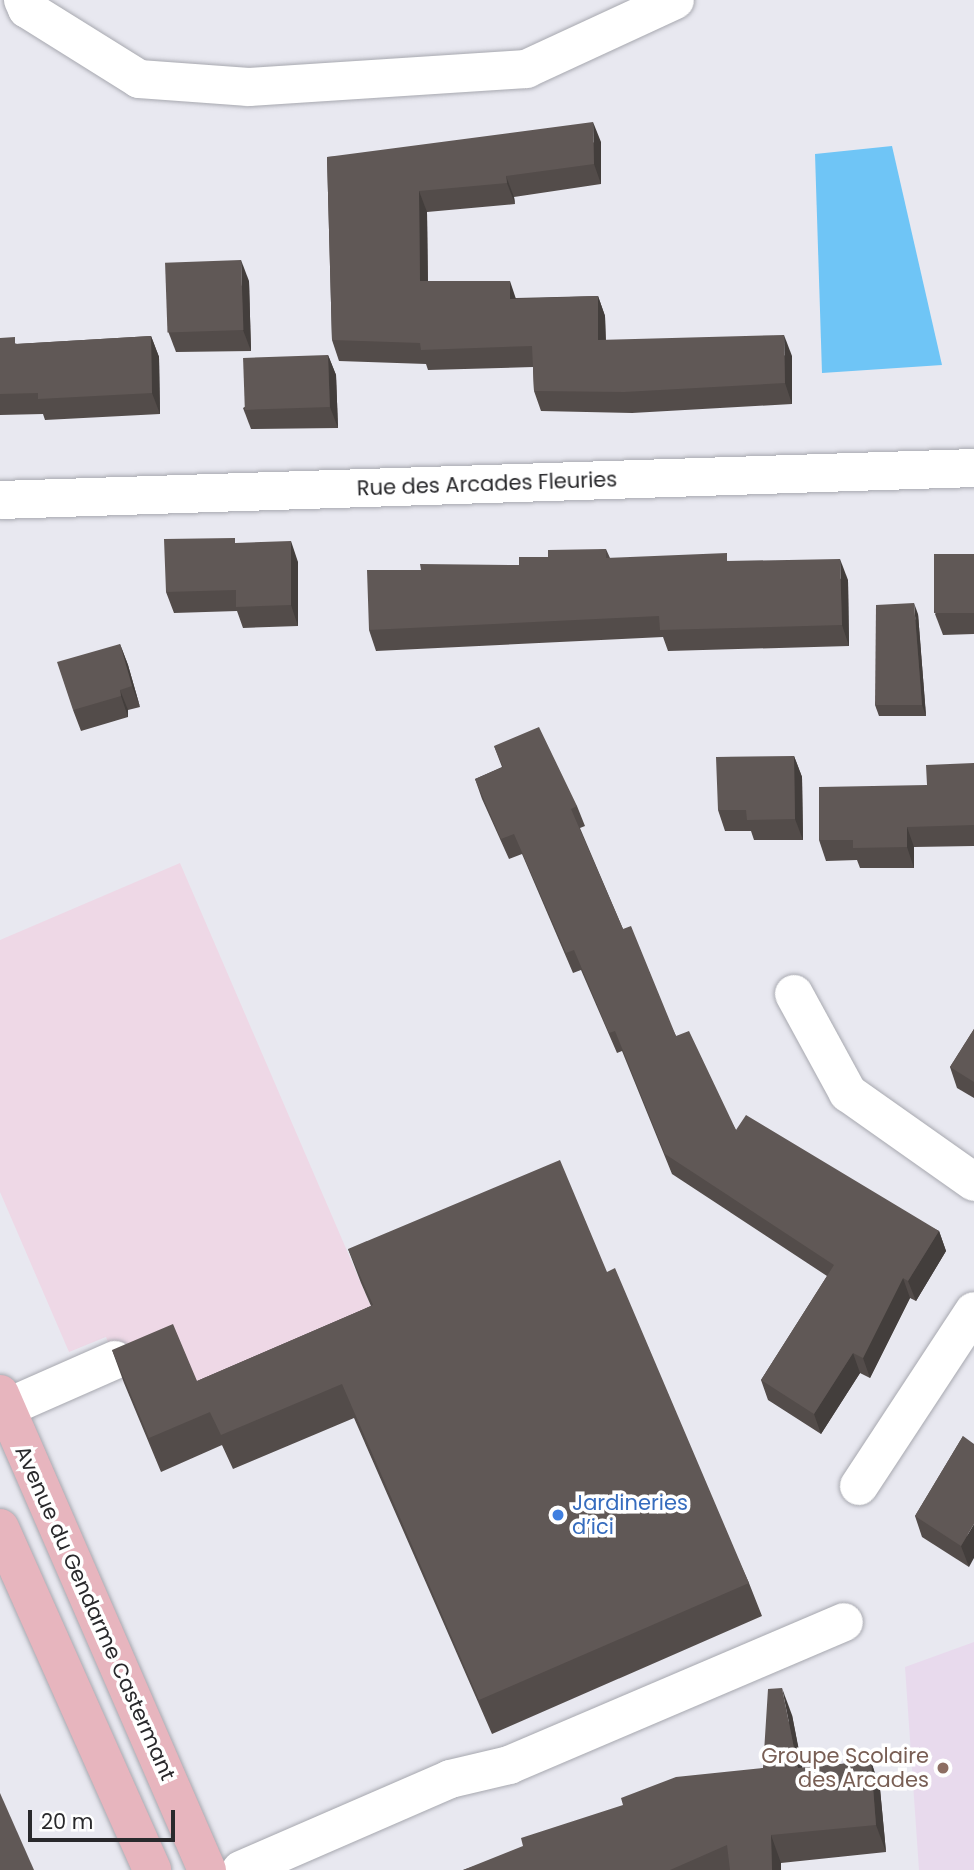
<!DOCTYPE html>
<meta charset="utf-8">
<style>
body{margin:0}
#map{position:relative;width:974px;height:1870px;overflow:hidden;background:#e8e8f0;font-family:Poppins,sans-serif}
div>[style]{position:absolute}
.industrial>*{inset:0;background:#eed8e6}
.education>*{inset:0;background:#e8daed}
.water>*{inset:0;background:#6fc5f6}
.roads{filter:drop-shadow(0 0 2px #a7a8af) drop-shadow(0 0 2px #a7a8af)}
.minor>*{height:38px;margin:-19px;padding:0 19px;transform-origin:19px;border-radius:19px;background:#fff}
.major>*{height:38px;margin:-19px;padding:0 19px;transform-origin:19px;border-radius:19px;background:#e7b5be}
.wall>*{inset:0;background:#534c4a}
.shaded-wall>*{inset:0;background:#433e3c}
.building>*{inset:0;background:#605856;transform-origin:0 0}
.dots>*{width:19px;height:19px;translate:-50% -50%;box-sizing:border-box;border:4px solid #fff;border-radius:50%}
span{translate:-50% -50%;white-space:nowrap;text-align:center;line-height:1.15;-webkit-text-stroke:7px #fff;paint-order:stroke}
.street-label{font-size:21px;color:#29292c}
.shop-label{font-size:21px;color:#366cbe}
.left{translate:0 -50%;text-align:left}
.education-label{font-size:21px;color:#785e54}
.right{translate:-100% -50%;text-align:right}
.scale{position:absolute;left:28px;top:1810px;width:147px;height:32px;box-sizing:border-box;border:4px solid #29292c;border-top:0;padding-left:9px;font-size:21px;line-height:24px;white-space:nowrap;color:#29292c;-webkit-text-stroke:5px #fff;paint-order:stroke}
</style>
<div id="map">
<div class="industrial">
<i style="clip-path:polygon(180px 863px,385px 1339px,209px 1415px,185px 1358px,124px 1383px,106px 1337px,69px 1352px,0 1192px,0 940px)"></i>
</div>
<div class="education">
<i style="clip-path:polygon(974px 1642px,974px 1870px,919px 1870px,905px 1667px)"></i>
</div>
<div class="water">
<i style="clip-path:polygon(892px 146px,942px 365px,822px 373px,815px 154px)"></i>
</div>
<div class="roads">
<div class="minor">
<i style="left:23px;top:0;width:10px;rotate:66deg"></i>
<i style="left:27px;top:9px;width:132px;rotate:32deg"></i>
<i style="left:139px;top:79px;width:110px;rotate:4.2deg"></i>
<i style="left:249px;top:87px;width:278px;rotate:-3.7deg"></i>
<i style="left:526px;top:69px;width:164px;rotate:-24.8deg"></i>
<i style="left:0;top:500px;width:975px;rotate:-1.88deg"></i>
<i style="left:794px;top:994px;width:113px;rotate:61.4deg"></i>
<i style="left:848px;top:1093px;width:154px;rotate:35.2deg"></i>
<i style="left:6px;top:1408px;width:119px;rotate:-23.8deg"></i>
<i style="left:859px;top:1486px;width:209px;rotate:-56.7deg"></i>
<i style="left:241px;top:1870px;width:228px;rotate:-23.5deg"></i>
<i style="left:450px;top:1779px;width:61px;rotate:-13.3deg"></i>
<i style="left:509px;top:1765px;width:364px;rotate:-23.1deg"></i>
</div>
<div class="major">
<i style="left:0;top:1394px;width:519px;rotate:66.5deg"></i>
<i style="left:0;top:1528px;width:374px;rotate:66deg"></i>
</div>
</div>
<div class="wall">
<i style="clip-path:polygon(601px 142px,601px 184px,514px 197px,515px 204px,427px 212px,428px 281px,516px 298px,598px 296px,605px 316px,606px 340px,792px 356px,792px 404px,632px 413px,541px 411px,534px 391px,533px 367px,428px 370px,426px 364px,339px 361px,332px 340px,327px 157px)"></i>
<i style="clip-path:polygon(249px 281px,251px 351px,176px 352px,168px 331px)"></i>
<i style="clip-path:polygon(151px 336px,159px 357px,160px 414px,45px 420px,43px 414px,0 415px,0 338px,17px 344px)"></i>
<i style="clip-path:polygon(328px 355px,336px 375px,338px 428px,251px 429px,243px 408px)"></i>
<i style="clip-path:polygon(237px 543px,298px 562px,298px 626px,243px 628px,237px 611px,174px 613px,166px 592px)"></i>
<i style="clip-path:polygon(606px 549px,610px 558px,730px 561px,848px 580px,849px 646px,668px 651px,663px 637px,376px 651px,369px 630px,421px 570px,519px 565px,548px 557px)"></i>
<i style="clip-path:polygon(974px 554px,974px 634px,943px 635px,935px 614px)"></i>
<i style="clip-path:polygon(918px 614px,926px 716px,879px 716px,875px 705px)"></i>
<i style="clip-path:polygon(120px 644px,128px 665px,140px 707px,128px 710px,128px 717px,81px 731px,73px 710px)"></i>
<i style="clip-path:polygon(494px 746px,577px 806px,585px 826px,580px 828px,623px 929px,676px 1036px,736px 1130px,939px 1231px,946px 1251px,916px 1301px,910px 1298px,870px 1378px,860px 1373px,821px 1434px,768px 1400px,761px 1380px,827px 1276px,672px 1174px,622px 1051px,617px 1053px,581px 970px,573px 973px,522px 854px,509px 859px,482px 799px,475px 779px,502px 767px)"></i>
<i style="clip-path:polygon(794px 756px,802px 777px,803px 840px,754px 840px,751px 831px,725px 831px,718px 810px)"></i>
<i style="clip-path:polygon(974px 763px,974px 846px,914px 847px,914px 868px,860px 868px,857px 860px,826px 861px,819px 840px)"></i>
<i style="clip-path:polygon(974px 1029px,974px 1098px,957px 1088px,950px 1067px)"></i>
<i style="clip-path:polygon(348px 1249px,607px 1272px,749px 1583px,762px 1616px,492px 1734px,354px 1418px,233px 1469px,221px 1443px,222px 1445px,161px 1472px,124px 1383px,112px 1350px,197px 1381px,371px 1306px,361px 1283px)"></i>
<i style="clip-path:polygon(963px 1436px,969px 1567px,922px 1537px,915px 1516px)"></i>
<i style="clip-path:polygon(792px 1715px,802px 1768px,871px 1761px,880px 1789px,886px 1852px,781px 1863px,781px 1870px,463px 1870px,763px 1768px)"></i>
</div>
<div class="shaded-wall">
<i style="clip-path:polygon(593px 122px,601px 142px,601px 184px,594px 164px)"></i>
<i style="clip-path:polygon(506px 176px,514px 197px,515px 204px,507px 183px)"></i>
<i style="clip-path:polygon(419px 191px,427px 212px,428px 302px,420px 281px)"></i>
<i style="clip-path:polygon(241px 260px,249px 281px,251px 351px,243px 330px)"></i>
<i style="clip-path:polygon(510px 281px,517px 302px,510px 299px)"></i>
<i style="clip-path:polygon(598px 296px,605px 316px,606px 361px,598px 340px)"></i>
<i style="clip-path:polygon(784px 335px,792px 356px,792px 404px,785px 383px)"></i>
<i style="clip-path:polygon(151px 336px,159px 357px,160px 414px,152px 393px)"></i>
<i style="clip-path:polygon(328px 355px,336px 375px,338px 428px,330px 407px)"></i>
<i style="clip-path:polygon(291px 541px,298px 562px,298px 626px,291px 605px)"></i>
<i style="clip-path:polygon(840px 559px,848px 580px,849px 646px,842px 625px)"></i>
<i style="clip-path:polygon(914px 603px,918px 614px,926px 716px,922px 705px)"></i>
<i style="clip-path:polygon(120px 644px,128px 665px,140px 707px,132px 686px)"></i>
<i style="clip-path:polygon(120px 690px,128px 710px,128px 717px,121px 696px)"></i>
<i style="clip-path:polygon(794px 756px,802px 777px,803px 840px,795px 819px)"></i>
<i style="clip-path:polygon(907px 827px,914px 847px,914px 868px,907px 847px)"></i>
<i style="clip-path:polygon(939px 1231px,946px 1251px,916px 1301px,908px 1281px)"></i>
<i style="clip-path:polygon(903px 1278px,910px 1298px,870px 1378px,863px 1358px)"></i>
<i style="clip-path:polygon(853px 1353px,860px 1373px,821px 1434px,814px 1414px)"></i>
<i style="clip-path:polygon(974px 1524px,974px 1558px,969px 1567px,961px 1546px)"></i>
<i style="clip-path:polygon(782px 1688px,792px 1715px,808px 1796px,798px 1768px)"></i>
<i style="clip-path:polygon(871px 1761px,880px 1789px,886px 1852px,876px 1825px)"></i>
<i style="clip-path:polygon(771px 1835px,781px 1863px,781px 1870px,772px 1870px)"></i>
</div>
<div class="building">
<i style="clip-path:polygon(593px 122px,594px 164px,506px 176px,507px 183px,419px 191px,420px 281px,510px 281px,510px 299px,598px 296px,598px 340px,784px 335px,785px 383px,624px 392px,534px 391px,532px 346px,421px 350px,420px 343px,332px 340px,327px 157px)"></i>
<i style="left:241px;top:260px;width:70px;height:76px;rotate:88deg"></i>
<i style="clip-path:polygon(151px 336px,152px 393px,38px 399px,38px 393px,0 394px,0 338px,15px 337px,15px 344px)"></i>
<i style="left:328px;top:355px;width:52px;height:85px;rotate:88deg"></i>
<i style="clip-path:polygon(235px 538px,235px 543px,291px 541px,291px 605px,236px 607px,236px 590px,166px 592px,164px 539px)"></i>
<i style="clip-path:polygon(606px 549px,606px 558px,727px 553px,727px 561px,840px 559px,842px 625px,660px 630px,659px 616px,369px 630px,367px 570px,421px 570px,420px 564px,519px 565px,519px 557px,548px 557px,548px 550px)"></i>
<i style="left:974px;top:554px;width:59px;height:40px;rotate:90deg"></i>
<i style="clip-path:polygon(914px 603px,922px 705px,875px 705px,876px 605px)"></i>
<i style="clip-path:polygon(120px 644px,132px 686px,120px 690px,121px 696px,73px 710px,57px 662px)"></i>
<i style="clip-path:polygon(539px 727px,577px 806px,571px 809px,623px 929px,631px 926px,676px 1036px,689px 1031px,736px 1130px,746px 1115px,939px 1231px,908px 1281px,903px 1278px,863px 1358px,853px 1353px,814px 1414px,761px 1380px,834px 1265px,665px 1154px,615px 1031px,609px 1033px,574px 950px,566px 953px,514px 834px,501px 839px,475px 779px,503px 767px,494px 746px)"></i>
<i style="clip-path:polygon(794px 756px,795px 819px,747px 820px,746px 810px,718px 810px,716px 757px)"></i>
<i style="clip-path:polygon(974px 763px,974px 825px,907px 827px,907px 847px,853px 848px,853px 840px,819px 840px,819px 787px,927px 785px,926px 765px)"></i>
<i style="clip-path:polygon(974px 1029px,974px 1082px,950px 1067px)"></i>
<i style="clip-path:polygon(560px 1160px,607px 1272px,615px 1268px,749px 1583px,479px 1700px,342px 1384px,221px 1435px,206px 1404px,210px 1412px,149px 1438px,112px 1350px,173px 1324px,197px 1381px,373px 1305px,348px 1249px)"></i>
<i style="clip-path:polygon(963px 1436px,974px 1444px,974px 1524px,961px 1546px,915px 1516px)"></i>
<i style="clip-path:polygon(782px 1688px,798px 1768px,871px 1761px,876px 1825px,771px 1835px,772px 1870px,730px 1870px,727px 1845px,670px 1870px,463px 1870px,523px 1846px,521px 1838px,623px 1805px,621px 1798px,676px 1777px,763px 1768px,768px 1689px)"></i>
<i style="clip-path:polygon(0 1793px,34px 1870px,0 1870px)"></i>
</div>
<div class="dots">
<i style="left:558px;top:1515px;background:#3f7fe0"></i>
<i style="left:943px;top:1768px;background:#8d6e63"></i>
</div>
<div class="street-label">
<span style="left:487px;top:484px;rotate:-2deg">Rue des Arcades Fleuries</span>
<span style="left:95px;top:1613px;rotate:66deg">Avenue du Gendarme Castermant</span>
</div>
<div class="shop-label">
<span class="left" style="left:572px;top:1515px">Jardineries<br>d’ici</span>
</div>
<div class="education-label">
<span class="right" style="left:929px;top:1768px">Groupe Scolaire<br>des Arcades</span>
</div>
<div class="scale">20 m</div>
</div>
